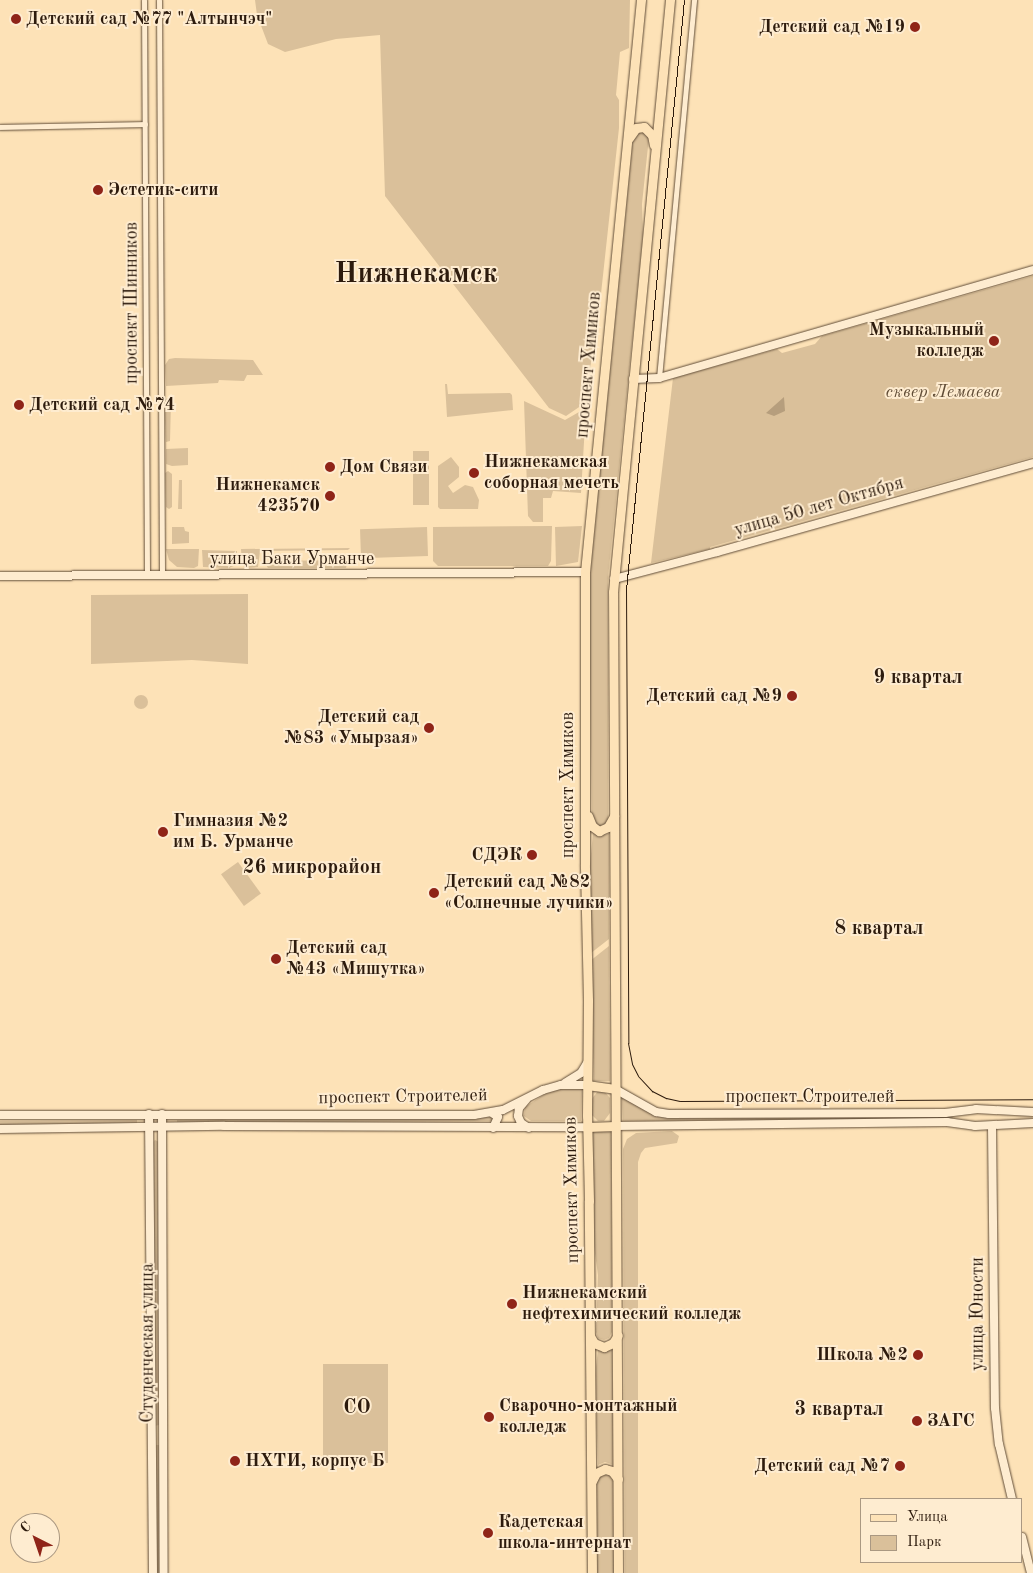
<!DOCTYPE html>
<meta charset="utf-8">
<style>
body{margin:0}
#map{position:relative;width:1033px;height:1573px;overflow:hidden;background:#fde2b7;font-family:"Old Standard TT",serif}
div>[style]{position:absolute}
.green>*{inset:0;background:#dac09a;transform-origin:0 0}
.round{border-radius:50%}
.water>*{inset:0;background:#b69e7d}
.roads{filter:drop-shadow(0 0 1px #614d38) drop-shadow(0 0 1px #614d38)}
.street>*{height:5px;margin:-2.5px;padding:0 2.5px;transform-origin:2.5px;border-radius:2.5px;background:#feecd0}
.secondary>*{height:8px;margin:-4px;padding:0 4px;transform-origin:4px;border-radius:4px;background:#feecd0}
.primary>*{height:9px;margin:-4.5px;padding:0 4.5px;transform-origin:4.5px;border-radius:4.5px;background:#fde2b7}
.tram>*{height:1px;margin:-0.5px;padding:0 0.5px;transform-origin:0.5px;border-radius:0.5px;background:#2d1b0d}
.dots>*{width:14px;height:14px;translate:-50% -50%;box-sizing:border-box;border:2px solid #feecd0;border-radius:50%}
span{translate:-50% -50%;white-space:nowrap;text-align:center;line-height:1.15;-webkit-text-stroke:4px #feecd0;paint-order:stroke}
.poi-label{font-size:18px;color:#2d1b0d;font-weight:700}
.left{translate:0 -50%;text-align:left}
.right{translate:-100% -50%;text-align:right}
.street-label{font-size:18px;color:#2d1b0d}
.park-label{font-size:18px;color:#614d37;font-style:italic}
.quarter-label{font-size:20px;color:#2d1b0d;font-weight:700}
.town-label{font-size:28px;color:#2d1b0d;font-weight:700}
.legend{position:absolute;left:860px;top:1498px;width:162px;height:65px;box-sizing:border-box;background:#feecd0;border:1px solid #aa9882;margin:0;padding:6px 9px;list-style:none;font-size:15px;color:#2d1b0d}
.legend li{display:flex;align-items:center;gap:10px;height:25px}
.legend b{width:25px;border:1px solid #aa9882}
.north{position:absolute;left:10px;top:1513px;width:50px;height:50px;box-sizing:border-box;background:#feecd0;border:1px solid #aa9882;border-radius:50%;rotate:319deg;font-size:14px;font-weight:700;line-height:20px;text-align:center;color:#2d1b0d}
.north::after{content:'';display:block;margin:auto;width:18px;height:22px;background:#8f2418;clip-path:polygon(50% 0,100% 100%,50% 72%,0 100%)}
</style>
<div id="map">
<div class="green">
<i style="clip-path:polygon(255px 0,630px 0,629px 48px,620px 52px,616px 95px,619px 100px,619px 128px,600px 303px,585px 403px,566px 416px,549px 408px,385px 196px,380px 35px,336px 39px,285px 52px,268px 44px,257px 15px)"></i>
<i style="clip-path:polygon(638px 131px,644px 131px,649px 137px,642px 204px,643px 235px,608px 578px,608px 821px,602px 827px,596px 826px,592px 818px,589px 586px,633px 138px)"></i>
<i style="clip-path:polygon(1033px 276px,1033px 457px,710px 547px,710px 549px,651px 563px,673px 378px,777px 349px,782px 353px,815px 344px,822px 336px)"></i>
<i style="clip-path:polygon(175px 358px,253px 360px,263px 375px,247px 375px,244px 381px,219px 380px,218px 383px,166px 386px,165px 365px,169px 359px)"></i>
<i style="clip-path:polygon(445px 384px,447px 384px,448px 394px,510px 393px,512px 395px,513px 410px,447px 417px)"></i>
<i style="clip-path:polygon(168px 398px,171px 401px,170px 441px,166px 442px,164px 400px)"></i>
<i style="clip-path:polygon(524px 401px,565px 420px,586px 408px,581px 493px,553px 491px,551px 498px,543px 498px,543px 522px,533px 522px,528px 516px)"></i>
<i style="clip-path:polygon(188px 448px,188px 465px,172px 466px,166px 464px,166px 449px)"></i>
<i style="left:413px;top:451px;width:16px;height:54px"></i>
<i style="clip-path:polygon(451px 457px,459px 467px,459px 477px,448px 486px,453px 493px,465px 485px,473px 487px,479px 500px,478px 509px,440px 509px,438px 507px,438px 466px)"></i>
<i style="clip-path:polygon(168px 471px,172px 474px,172px 507px,169px 509px,166px 507px,165px 473px)"></i>
<i style="clip-path:polygon(179px 480px,182px 480px,182px 509px,178px 509px)"></i>
<i style="clip-path:polygon(552px 526px,551px 561px,548px 566px,438px 566px,433px 561px,433px 527px)"></i>
<i style="clip-path:polygon(582px 526px,578px 562px,556px 566px,555px 527px)"></i>
<i style="clip-path:polygon(172px 527px,184px 527px,185px 531px,189px 532px,189px 543px,172px 544px)"></i>
<i style="left:427px;top:527px;width:29px;height:67px;rotate:88deg"></i>
<i style="clip-path:polygon(350px 548px,348px 550px,260px 551px,258px 567px,245px 568px,242px 564px,241px 549px)"></i>
<i style="clip-path:polygon(166px 549px,199px 549px,198px 566px,194px 568px,177px 567px,169px 560px)"></i>
<i style="clip-path:polygon(202px 550px,237px 551px,236px 565px,229px 568px,203px 567px)"></i>
<i style="clip-path:polygon(348px 560px,346px 568px,268px 568px,266px 565px,268px 561px)"></i>
<i style="clip-path:polygon(248px 594px,248px 664px,192px 660px,91px 664px,91px 595px)"></i>
<i class="round" style="left:134px;top:695px;width:14px;height:14px"></i>
<i style="clip-path:polygon(593px 833px,600px 835px,609px 834px,609px 939px,591px 953px,590px 864px)"></i>
<i style="left:238px;top:862px;width:39px;height:21px;rotate:54deg"></i>
<i style="clip-path:polygon(609px 946px,610px 1081px,594px 1081px,590px 961px)"></i>
<i style="clip-path:polygon(582px 1088px,581px 1121px,531px 1121px,524px 1116px,525px 1107px,545px 1094px,560px 1089px)"></i>
<i style="clip-path:polygon(598px 1091px,604px 1091px,610px 1098px,610px 1113px,604px 1121px,598px 1121px,591px 1114px,591px 1100px)"></i>
<i style="clip-path:polygon(622px 1097px,655px 1115px,669px 1118px,953px 1116px,952px 1120px,623px 1121px)"></i>
<i style="clip-path:polygon(491px 1117px,493px 1121px,177px 1123px,177px 1120px)"></i>
<i style="clip-path:polygon(137px 1120px,137px 1125px,0 1125px,0 1121px)"></i>
<i style="clip-path:polygon(592px 1131px,611px 1132px,612px 1332px,609px 1338px,604px 1340px,598px 1338px,596px 1332px,598px 1275px,594px 1246px)"></i>
<i style="clip-path:polygon(672px 1131px,679px 1136px,677px 1143px,645px 1148px,641px 1153px,638px 1162px,638px 1573px,625px 1573px,623px 1149px,627px 1139px,636px 1133px)"></i>
<i style="clip-path:polygon(155px 1140px,159px 1142px,159px 1425px,154px 1426px,153px 1142px)"></i>
<i style="clip-path:polygon(598px 1350px,603px 1352px,612px 1350px,614px 1465px,605px 1462px,598px 1465px,595px 1375px)"></i>
<i style="left:323px;top:1364px;width:65px;height:99px"></i>
<i style="left:155px;top:1445px;width:5px;height:128px"></i>
<i style="clip-path:polygon(601px 1473px,608px 1473px,613px 1481px,614px 1573px,597px 1573px,596px 1481px)"></i>
</div>
<div class="water">
<i style="clip-path:polygon(784px 397px,785px 411px,774px 416px,766px 413px)"></i>
</div>
<div class="roads">
<div class="street">
<i style="left:144px;top:0;width:575px;rotate:89.7deg"></i>
<i style="left:159px;top:0;width:575px;rotate:89.7deg"></i>
<i style="left:0;top:127px;width:145px;rotate:-1.2deg"></i>
<i style="left:659px;top:378px;width:380px;rotate:-84.7deg"></i>
</div>
<div class="secondary">
<i style="left:633px;top:379px;width:26px;rotate:-2deg"></i>
<i style="left:659px;top:378px;width:389px;rotate:-16.1deg"></i>
<i style="left:0;top:576px;width:585px;rotate:-0.39deg"></i>
<i style="left:614px;top:579px;width:106px;rotate:-14.7deg"></i>
<i style="left:717px;top:552px;width:328px;rotate:-15.7deg"></i>
<i style="left:565px;top:1083px;width:19px;rotate:-32deg"></i>
<i style="left:581px;top:1073px;width:12px;rotate:-59deg"></i>
<i style="left:615px;top:1089px;width:47px;rotate:29.3deg"></i>
<i style="left:656px;top:1112px;width:13px;rotate:9deg"></i>
<i style="left:669px;top:1114px;width:276px;rotate:-0.2deg"></i>
<i style="left:945px;top:1113px;width:31px;rotate:-7deg"></i>
<i style="left:976px;top:1109px;width:57px;rotate:3deg"></i>
<i style="left:526px;top:1100px;width:11px;rotate:131deg"></i>
<i style="left:519px;top:1108px;width:8px;rotate:97deg"></i>
<i style="left:518px;top:1116px;width:8px;rotate:67deg"></i>
<i style="left:521px;top:1123px;width:9px;rotate:32deg"></i>
<i style="left:492px;top:1113px;width:7px;rotate:34deg"></i>
<i style="left:498px;top:1117px;width:12px;rotate:114deg"></i>
<i style="left:149px;top:1114px;width:459px;rotate:89.5deg"></i>
<i style="left:162px;top:1114px;width:459px;rotate:89.8deg"></i>
<i style="left:0;top:1115px;width:474px"></i>
<i style="left:474px;top:1115px;width:29px;rotate:-10deg"></i>
<i style="left:503px;top:1110px;width:45px;rotate:-26.6deg"></i>
<i style="left:543px;top:1090px;width:19px;rotate:-16deg"></i>
<i style="left:561px;top:1085px;width:26px"></i>
<i style="left:615px;top:1126px;width:332px;rotate:-0.7deg"></i>
<i style="left:947px;top:1122px;width:28px;rotate:8deg"></i>
<i style="left:975px;top:1126px;width:58px;rotate:-3deg"></i>
<i style="left:992px;top:1126px;width:282px;rotate:89.4deg"></i>
<i style="left:995px;top:1408px;width:36px;rotate:84deg"></i>
<i style="left:999px;top:1444px;width:57px;rotate:76.7deg"></i>
<i style="left:0;top:1129px;width:224px;rotate:-0.8deg"></i>
<i style="left:224px;top:1126px;width:363px;rotate:0.2deg"></i>
<i style="left:1022px;top:1537px;width:37px;rotate:76deg"></i>
</div>
<div class="primary">
<i style="left:629px;top:138px;width:12px;rotate:-55deg"></i>
<i style="left:636px;top:128px;width:8px;rotate:-7deg"></i>
<i style="left:644px;top:127px;width:11px;rotate:45deg"></i>
<i style="left:652px;top:135px;width:10px;rotate:79deg"></i>
<i style="left:588px;top:816px;width:11px;rotate:68deg"></i>
<i style="left:592px;top:826px;width:9px;rotate:36deg"></i>
<i style="left:599px;top:831px;width:10px;rotate:-24deg"></i>
<i style="left:608px;top:827px;width:13px;rotate:-61deg"></i>
<i style="left:587px;top:1085px;width:28px;rotate:8deg"></i>
<i style="left:587px;top:1127px;width:28px;rotate:-2deg"></i>
<i style="left:590px;top:1336px;width:8px;rotate:60deg"></i>
<i style="left:594px;top:1343px;width:11px;rotate:22deg"></i>
<i style="left:604px;top:1347px;width:10px;rotate:-24deg"></i>
<i style="left:613px;top:1343px;width:9px;rotate:-58deg"></i>
<i style="left:592px;top:1481px;width:9px;rotate:-63deg"></i>
<i style="left:596px;top:1473px;width:10px;rotate:-24deg"></i>
<i style="left:605px;top:1469px;width:7px;rotate:16deg"></i>
<i style="left:612px;top:1471px;width:10px;rotate:53deg"></i>
<i style="left:592px;top:1573px;width:372px;rotate:-90.5deg"></i>
<i style="left:589px;top:1201px;width:85px;rotate:-91.3deg"></i>
<i style="left:587px;top:1116px;width:116px;rotate:-89.5deg"></i>
<i style="left:588px;top:1000px;width:136px;rotate:-91.3deg"></i>
<i style="left:585px;top:864px;width:292px;rotate:-90deg"></i>
<i style="left:585px;top:572px;width:575px;rotate:-84.41deg"></i>
<i style="left:618px;top:1573px;width:981px;rotate:-90.29deg"></i>
<i style="left:613px;top:592px;width:595px;rotate:-84.5deg"></i>
</div>
</div>
<div class="tram">
<i style="left:684px;top:0;width:592px;rotate:95.62deg"></i>
<i style="left:626px;top:589px;width:454px;rotate:89.7deg"></i>
<i style="left:628px;top:1043px;width:21px;rotate:79deg"></i>
<i style="left:632px;top:1064px;width:13px;rotate:63deg"></i>
<i style="left:638px;top:1076px;width:21px;rotate:47deg"></i>
<i style="left:652px;top:1091px;width:16px;rotate:27deg"></i>
<i style="left:666px;top:1098px;width:14px;rotate:12deg"></i>
<i style="left:680px;top:1101px;width:353px;rotate:-0.3deg"></i>
</div>
<div class="dots">
<i style="left:16px;top:19px;background:#8f2418"></i>
<i style="left:915px;top:27px;background:#8f2418"></i>
<i style="left:98px;top:190px;background:#8f2418"></i>
<i style="left:994px;top:341px;background:#8f2418"></i>
<i style="left:19px;top:405px;background:#8f2418"></i>
<i style="left:330px;top:467px;background:#8f2418"></i>
<i style="left:474px;top:473px;background:#8f2418"></i>
<i style="left:330px;top:496px;background:#8f2418"></i>
<i style="left:792px;top:696px;background:#8f2418"></i>
<i style="left:429px;top:728px;background:#8f2418"></i>
<i style="left:163px;top:832px;background:#8f2418"></i>
<i style="left:532px;top:855px;background:#8f2418"></i>
<i style="left:434px;top:893px;background:#8f2418"></i>
<i style="left:276px;top:959px;background:#8f2418"></i>
<i style="left:512px;top:1304px;background:#8f2418"></i>
<i style="left:918px;top:1355px;background:#8f2418"></i>
<i style="left:489px;top:1417px;background:#8f2418"></i>
<i style="left:917px;top:1421px;background:#8f2418"></i>
<i style="left:235px;top:1461px;background:#8f2418"></i>
<i style="left:900px;top:1466px;background:#8f2418"></i>
<i style="left:488px;top:1533px;background:#8f2418"></i>
</div>
<div class="poi-label">
<span class="left" style="left:26px;top:19px">Детский сад №77 "Алтынчэч"</span>
<span class="right" style="left:905px;top:27px">Детский сад №19</span>
<span class="left" style="left:108px;top:190px">Эстетик-сити</span>
<span class="right" style="left:984px;top:341px">Музыкальный<br>колледж</span>
<span class="left" style="left:29px;top:405px">Детский сад №74</span>
<span class="left" style="left:484px;top:473px">Нижнекамская<br>соборная мечеть</span>
<span class="left" style="left:340px;top:467px">Дом Связи</span>
<span class="right" style="left:320px;top:496px">Нижнекамск<br>423570</span>
<span class="right" style="left:782px;top:696px">Детский сад №9</span>
<span class="right" style="left:419px;top:728px">Детский сад<br>№83 «Умырзая»</span>
<span class="left" style="left:173px;top:832px">Гимназия №2<br>им Б. Урманче</span>
<span class="right" style="left:522px;top:855px">СДЭК</span>
<span class="left" style="left:444px;top:893px">Детский сад №82<br>«Солнечные лучики»</span>
<span class="left" style="left:286px;top:959px">Детский сад<br>№43 «Мишутка»</span>
<span class="left" style="left:522px;top:1304px">Нижнекамский<br>нефтехимический колледж</span>
<span class="right" style="left:908px;top:1355px">Школа №2</span>
<span class="left" style="left:499px;top:1417px">Сварочно-монтажный<br>колледж</span>
<span class="left" style="left:927px;top:1421px">ЗАГС</span>
<span class="left" style="left:245px;top:1461px">НХТИ, корпус Б</span>
<span class="right" style="left:890px;top:1466px">Детский сад №7</span>
<span class="left" style="left:498px;top:1533px">Кадетская<br>школа-интернат</span>
</div>
<div class="street-label">
<span style="left:132px;top:303px;rotate:-90deg">проспект Шинников</span>
<span style="left:589px;top:365px;rotate:-85deg">проспект Химиков</span>
<span style="left:819px;top:507px;rotate:-16deg">улица 50 лет Октября</span>
<span style="left:292px;top:559px">улица Баки Урманче</span>
<span style="left:568px;top:785px;rotate:-90deg">проспект Химиков</span>
<span style="left:403px;top:1097px;rotate:-1deg">проспект Строителей</span>
<span style="left:810px;top:1097px">проспект Строителей</span>
<span style="left:572px;top:1190px;rotate:-91deg">проспект Химиков</span>
<span style="left:978px;top:1314px;rotate:-90deg">улица Юности</span>
<span style="left:148px;top:1343px;rotate:-90deg">Студенческая улица</span>
</div>
<div class="park-label">
<span style="left:943px;top:392px">сквер Лемаева</span>
</div>
<div class="quarter-label">
<span style="left:918px;top:678px">9 квартал</span>
<span style="left:312px;top:868px">26 микрорайон</span>
<span style="left:879px;top:929px">8 квартал</span>
<span style="left:357px;top:1408px">СО</span>
<span style="left:839px;top:1410px">3 квартал</span>
</div>
<div class="town-label">
<span style="left:416px;top:275px">Нижнекамск</span>
</div>
<ul class="legend">
<li><b style="height:6px;background:#fde2b7"></b>Улица</li>
<li><b style="height:14px;background:#dac09a"></b>Парк</li>
</ul>
<div class="north">С</div>
</div>
